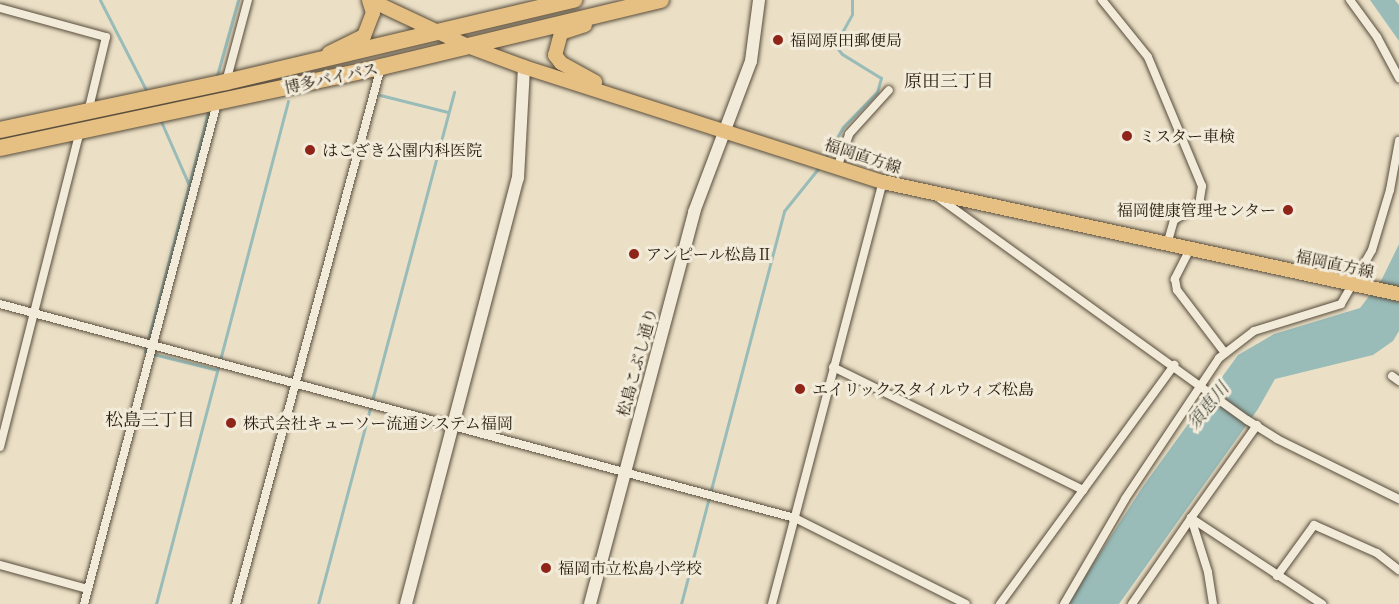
<!DOCTYPE html>
<meta charset="utf-8">
<style>
body{margin:0}
#map{position:relative;width:1399px;height:604px;overflow:hidden;background:#ebe0c6;font-family:"Libre Caslon Text","Noto Serif JP",serif}
div>[style]{position:absolute}
.water>*{inset:0;background:#99bcb9}
.stream>*{height:3px;margin:-1.5px;padding:0 1.5px;transform-origin:1.5px;border-radius:1.5px;background:#99bcb9}
.roads{filter:drop-shadow(0 0 2px #584c3b) drop-shadow(0 0 2px #584c3b)}
.street>*{height:8px;margin:-4px;padding:0 4px;transform-origin:4px;border-radius:4px;background:#f2ebda}
.secondary>*{height:12px;margin:-6px;padding:0 6px;transform-origin:6px;border-radius:6px;background:#f2ebda}
.primary>*{height:14px;margin:-7px;padding:0 7px;transform-origin:7px;border-radius:7px;background:#e6c083}
.highway>*{height:16px;margin:-8px;padding:0 8px;transform-origin:8px;border-radius:8px;background:#e6c083}
.dots>*{width:16px;height:16px;translate:-50% -50%;box-sizing:border-box;border:3px solid #f2ebda;border-radius:50%}
span{translate:-50% -50%;white-space:nowrap;text-align:center;line-height:1.15;-webkit-text-stroke:6px #f2ebda;paint-order:stroke}
.poi-label{font-size:16px;color:#271a0d}
.left{translate:0 -50%;text-align:left}
.right{translate:-100% -50%;text-align:right}
.street-label{font-size:16px;color:#271a0d}
.neighbourhood-label{font-size:18px;color:#271a0d}
.water-label{font-size:18px;color:#4f5349;font-style:italic}
</style>
<div id="map">
<div class="water">
<i style="clip-path:polygon(1370px 0,1395px 0,1399px 5px,1399px 41px)"></i>
<i style="clip-path:polygon(1399px 244px,1399px 331px,1393px 341px,1373px 355px,1275px 379px,1258px 409px,1119px 604px,1067px 604px,1144px 485px,1238px 355px,1274px 334px,1360px 308px,1382px 279px)"></i>
</div>
<div class="stream">
<i style="left:100px;top:0;width:103px;rotate:62.9deg"></i>
<i style="left:216px;top:79px;width:82px;rotate:-74.4deg"></i>
<i style="left:380px;top:95px;width:70px;rotate:14deg"></i>
<i style="left:209px;top:109px;width:251px;rotate:104.8deg"></i>
<i style="left:145px;top:352px;width:74px;rotate:14deg"></i>
<i style="left:160px;top:119px;width:72px;rotate:66.3deg"></i>
<i style="left:824px;top:160px;width:38px;rotate:-60deg"></i>
<i style="left:843px;top:127px;width:49px;rotate:-45.8deg"></i>
<i style="left:877px;top:92px;width:15px;rotate:-74deg"></i>
<i style="left:881px;top:78px;width:46px;rotate:-148.4deg"></i>
<i style="left:842px;top:54px;width:11px;rotate:-128deg"></i>
<i style="left:835px;top:45px;width:35px;rotate:-61deg"></i>
<i style="left:852px;top:14px;width:14px;rotate:-90deg"></i>
<i style="left:156px;top:604px;width:520px;rotate:-75.3deg"></i>
<i style="left:318px;top:604px;width:530px;rotate:-75.12deg"></i>
<i style="left:681px;top:604px;width:406px;rotate:-75.3deg"></i>
<i style="left:784px;top:211px;width:59px;rotate:-51.2deg"></i>
</div>
<div class="roads">
<div class="street">
<i style="left:1102px;top:0;width:73px;rotate:51.1deg"></i>
<i style="left:1148px;top:57px;width:140px;rotate:67.3deg"></i>
<i style="left:1202px;top:186px;width:18px;rotate:99deg"></i>
<i style="left:1199px;top:204px;width:30px;rotate:147deg"></i>
<i style="left:1174px;top:220px;width:25px;rotate:106deg"></i>
<i style="left:1350px;top:0;width:46px;rotate:53.9deg"></i>
<i style="left:1377px;top:37px;width:47px;rotate:61.8deg"></i>
<i style="left:0;top:8px;width:110px;rotate:15.3deg"></i>
<i style="left:106px;top:37px;width:77px;rotate:103.5deg"></i>
<i style="left:226px;top:82px;width:85px;rotate:-75deg"></i>
<i style="left:838px;top:165px;width:33px;rotate:-70deg"></i>
<i style="left:849px;top:134px;width:59px;rotate:-47.7deg"></i>
<i style="left:939px;top:198px;width:380px;rotate:35.8deg"></i>
<i style="left:1247px;top:420px;width:36px;rotate:32deg"></i>
<i style="left:1277px;top:439px;width:136px;rotate:26.2deg"></i>
<i style="left:1190px;top:249px;width:34px;rotate:117deg"></i>
<i style="left:1175px;top:279px;width:11px;rotate:80deg"></i>
<i style="left:1177px;top:290px;width:79px;rotate:52.7deg"></i>
<i style="left:0;top:304px;width:823px;rotate:15.07deg"></i>
<i style="left:795px;top:518px;width:191px;rotate:26.7deg"></i>
<i style="left:833px;top:367px;width:279px;rotate:26.2deg"></i>
<i style="left:1392px;top:376px;width:9px;rotate:36deg"></i>
<i style="left:0;top:447px;width:326px;rotate:-75.8deg"></i>
<i style="left:0;top:565px;width:91px;rotate:15.3deg"></i>
<i style="left:1277px;top:576px;width:63px;rotate:-54deg"></i>
<i style="left:1314px;top:525px;width:69px;rotate:24deg"></i>
<i style="left:1377px;top:553px;width:28px;rotate:38deg"></i>
<i style="left:84px;top:604px;width:518px;rotate:-75.13deg"></i>
<i style="left:236px;top:604px;width:556px;rotate:-74.89deg"></i>
<i style="left:772px;top:604px;width:436px;rotate:-75.3deg"></i>
<i style="left:1000px;top:604px;width:296px;rotate:-53.9deg"></i>
<i style="left:1064px;top:604px;width:121px;rotate:-59.8deg"></i>
<i style="left:1125px;top:499px;width:169px;rotate:-56.3deg"></i>
<i style="left:1219px;top:358px;width:44px;rotate:-37.6deg"></i>
<i style="left:1254px;top:331px;width:91px;rotate:-17.2deg"></i>
<i style="left:1341px;top:304px;width:62px;rotate:-60.1deg"></i>
<i style="left:1372px;top:250px;width:63px;rotate:-73.3deg"></i>
<i style="left:1390px;top:190px;width:50px;rotate:-79.6deg"></i>
<i style="left:1132px;top:604px;width:104px;rotate:-55.5deg"></i>
<i style="left:1191px;top:518px;width:157px;rotate:33.3deg"></i>
<i style="left:1213px;top:604px;width:32px;rotate:-99deg"></i>
<i style="left:1208px;top:572px;width:57px;rotate:-107.5deg"></i>
<i style="left:1191px;top:518px;width:114px;rotate:-54.6deg"></i>
</div>
<div class="secondary">
<i style="left:406px;top:604px;width:440px;rotate:-75.3deg"></i>
<i style="left:518px;top:178px;width:111px;rotate:-86.9deg"></i>
<i style="left:590px;top:604px;width:406px;rotate:-75.1deg"></i>
<i style="left:694px;top:212px;width:161px;rotate:-69.3deg"></i>
<i style="left:751px;top:61px;width:62px;rotate:-82.5deg"></i>
</div>
<div class="primary">
<i style="left:370px;top:0;width:110px;rotate:25.2deg"></i>
<i style="left:470px;top:47px;width:58px;rotate:20.3deg"></i>
<i style="left:524px;top:67px;width:377px;rotate:17.8deg"></i>
<i style="left:883px;top:182px;width:528px;rotate:12.25deg"></i>
<i style="left:585px;top:25px;width:25px;rotate:162deg"></i>
<i style="left:561px;top:33px;width:23px;rotate:105deg"></i>
<i style="left:555px;top:55px;width:10px;rotate:53deg"></i>
<i style="left:561px;top:63px;width:39px;rotate:29deg"></i>
<i style="left:329px;top:53px;width:39px;rotate:-26deg"></i>
<i style="left:364px;top:36px;width:25px;rotate:-69deg"></i>
<i style="left:373px;top:13px;width:14px;rotate:-107deg"></i>
</div>
<div class="highway">
<i style="left:0;top:130px;width:231px;rotate:-12deg"></i>
<i style="left:226px;top:82px;width:358px;rotate:-13.3deg"></i>
<i style="left:0;top:148px;width:390px;rotate:-12deg"></i>
<i style="left:381px;top:67px;width:288px;rotate:-13.5deg"></i>
</div>
</div>
<div class="dots">
<i style="left:778px;top:40px;background:#8f2418"></i>
<i style="left:1127px;top:136px;background:#8f2418"></i>
<i style="left:310px;top:150px;background:#8f2418"></i>
<i style="left:1288px;top:210px;background:#8f2418"></i>
<i style="left:634px;top:254px;background:#8f2418"></i>
<i style="left:800px;top:389px;background:#8f2418"></i>
<i style="left:231px;top:423px;background:#8f2418"></i>
<i style="left:546px;top:568px;background:#8f2418"></i>
</div>
<div class="poi-label">
<span class="left" style="left:790px;top:40px">福岡原田郵便局</span>
<span class="left" style="left:1139px;top:136px">ミスター車検</span>
<span class="left" style="left:322px;top:150px">はこざき公園内科医院</span>
<span class="right" style="left:1276px;top:210px">福岡健康管理センター</span>
<span class="left" style="left:646px;top:254px">アンピール松島Ⅱ</span>
<span class="left" style="left:812px;top:389px">エイリックスタイルウィズ松島</span>
<span class="left" style="left:243px;top:423px">株式会社キューソー流通システム福岡</span>
<span class="left" style="left:558px;top:568px">福岡市立松島小学校</span>
</div>
<div class="street-label">
<span style="left:331px;top:78px;rotate:-12deg">博多バイパス</span>
<span style="left:863px;top:156px;rotate:18deg">福岡直方線</span>
<span style="left:1335px;top:264px;rotate:12deg">福岡直方線</span>
<span style="left:637px;top:362px;rotate:-75deg">松島こぶし通り</span>
</div>
<div class="neighbourhood-label">
<span style="left:949px;top:81px">原田三丁目</span>
<span style="left:150px;top:420px">松島三丁目</span>
</div>
<div class="water-label">
<span style="left:1208px;top:406px;rotate:-51deg">須恵川</span>
</div>
</div>
